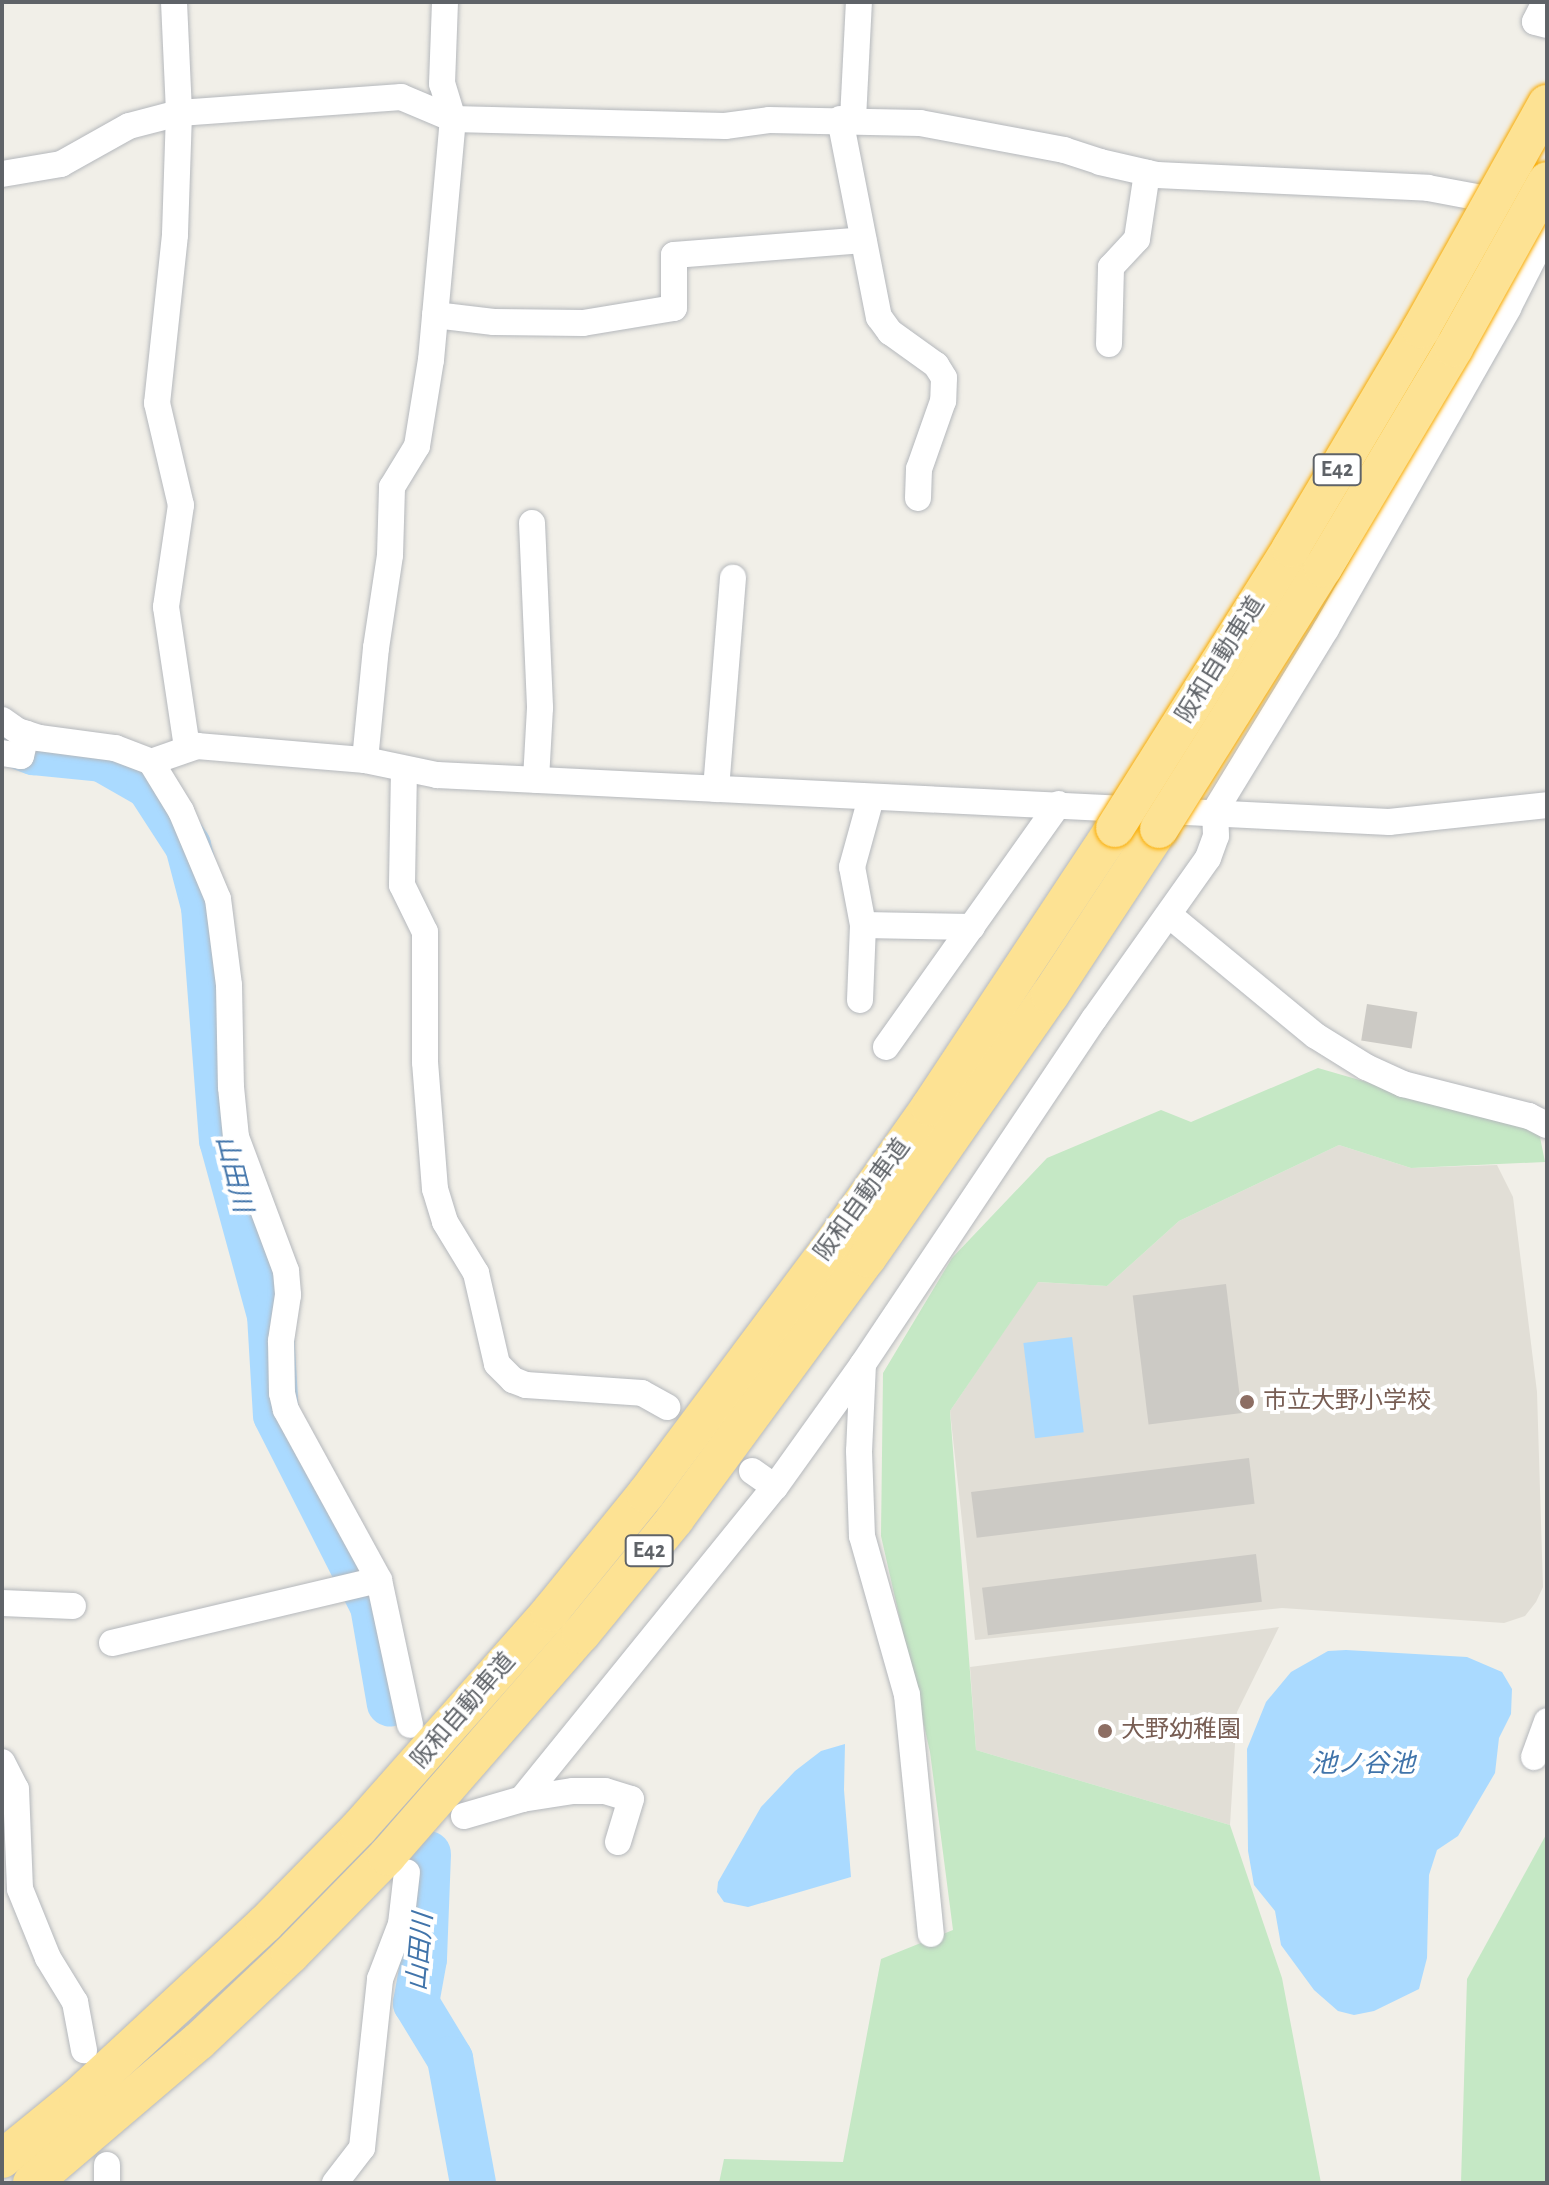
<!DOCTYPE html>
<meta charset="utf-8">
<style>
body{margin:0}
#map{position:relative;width:1549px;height:2185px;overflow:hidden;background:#f1efe8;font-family:"Alegreya Sans","Noto Sans JP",sans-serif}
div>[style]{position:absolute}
.education>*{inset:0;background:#e1ded6}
.green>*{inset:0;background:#c5e8c5}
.water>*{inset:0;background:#aadaff;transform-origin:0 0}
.river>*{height:46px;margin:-23px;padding:0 23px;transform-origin:23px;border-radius:23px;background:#aadaff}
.building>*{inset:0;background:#cccac5;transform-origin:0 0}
.roads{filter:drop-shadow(0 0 2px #b5b8bc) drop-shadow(0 0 2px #b5b8bc)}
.minor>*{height:26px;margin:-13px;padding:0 13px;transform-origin:13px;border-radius:13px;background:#fff}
.highway>*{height:38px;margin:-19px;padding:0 19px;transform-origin:19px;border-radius:19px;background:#fde293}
.bridges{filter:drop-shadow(0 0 2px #f9ab00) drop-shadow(0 0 2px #f9ab00)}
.highway-bridge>*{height:38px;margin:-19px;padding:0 19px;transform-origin:19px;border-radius:19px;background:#fde293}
.dots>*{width:22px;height:22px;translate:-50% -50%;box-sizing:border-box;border:4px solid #fff;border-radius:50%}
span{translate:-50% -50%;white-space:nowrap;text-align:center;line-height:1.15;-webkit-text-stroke:8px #fff;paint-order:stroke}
.shield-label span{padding:2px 6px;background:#fff;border:2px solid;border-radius:6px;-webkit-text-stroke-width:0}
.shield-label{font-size:22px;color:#5f6368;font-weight:700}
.street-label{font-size:24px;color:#5f6368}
.education-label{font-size:24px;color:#785e54}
.left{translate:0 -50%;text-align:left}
.water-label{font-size:26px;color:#4174aa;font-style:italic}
.frame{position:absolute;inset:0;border:4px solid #5f6368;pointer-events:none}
</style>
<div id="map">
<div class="education">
<i style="clip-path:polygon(1339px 1145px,1411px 1168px,1497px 1165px,1513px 1197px,1537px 1392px,1543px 1587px,1536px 1602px,1525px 1616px,1504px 1623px,1282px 1608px,975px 1640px,950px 1411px,1037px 1282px,1107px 1286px,1179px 1221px)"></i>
<i style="clip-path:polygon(1279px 1627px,1237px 1712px,1230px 1825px,976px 1750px,970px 1667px)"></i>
</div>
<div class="green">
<i style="clip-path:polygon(1318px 1068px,1539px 1132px,1545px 1162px,1411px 1168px,1339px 1145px,1179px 1221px,1107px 1286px,1038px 1282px,950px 1411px,976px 1750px,1230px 1825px,1282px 1978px,1321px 2183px,719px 2183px,724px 2159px,843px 2162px,881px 1959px,953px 1930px,930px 1752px,881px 1536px,883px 1373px,952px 1258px,1047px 1158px,1161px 1110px,1191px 1122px)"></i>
<i style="clip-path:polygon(1547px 1833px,1547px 2183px,1461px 2183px,1467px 1979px)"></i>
</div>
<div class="water">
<i style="left:1072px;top:1337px;width:96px;height:49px;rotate:83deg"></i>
<i style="clip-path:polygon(1346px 1650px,1467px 1657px,1502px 1672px,1512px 1689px,1511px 1714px,1499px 1738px,1495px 1773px,1458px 1836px,1437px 1850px,1429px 1875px,1427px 1958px,1419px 1989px,1374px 2011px,1354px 2015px,1338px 2011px,1314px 1990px,1281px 1945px,1275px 1911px,1254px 1885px,1248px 1851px,1247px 1749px,1266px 1702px,1291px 1672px,1328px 1651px)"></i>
<i style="clip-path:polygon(845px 1744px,844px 1790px,851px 1877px,748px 1907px,724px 1902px,717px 1892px,718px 1882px,761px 1807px,795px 1771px,821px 1751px)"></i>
</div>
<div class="river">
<i style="left:2px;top:740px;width:34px;rotate:21deg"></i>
<i style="left:34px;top:752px;width:68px;rotate:5.9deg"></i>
<i style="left:102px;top:759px;width:54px;rotate:29.9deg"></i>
<i style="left:149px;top:786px;width:72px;rotate:57deg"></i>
<i style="left:188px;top:846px;width:63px;rotate:75.3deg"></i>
<i style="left:204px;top:907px;width:234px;rotate:85.6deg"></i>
<i style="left:222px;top:1140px;width:181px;rotate:74.7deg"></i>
<i style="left:270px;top:1315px;width:100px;rotate:86.6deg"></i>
<i style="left:276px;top:1415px;width:214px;rotate:63.1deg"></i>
<i style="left:373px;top:1606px;width:99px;rotate:80.2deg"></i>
<i style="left:428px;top:1854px;width:105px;rotate:92.2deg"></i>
<i style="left:424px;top:1959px;width:45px;rotate:100.3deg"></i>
<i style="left:416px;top:2003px;width:66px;rotate:58.7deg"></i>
<i style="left:450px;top:2059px;width:126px;rotate:79.5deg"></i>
</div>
<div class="building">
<i style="left:1367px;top:1004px;width:51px;height:37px;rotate:9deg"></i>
<i style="left:1226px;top:1284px;width:130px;height:94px;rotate:83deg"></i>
<i style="left:1249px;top:1458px;width:46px;height:280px;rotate:83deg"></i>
<i style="left:1256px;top:1554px;width:48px;height:276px;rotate:83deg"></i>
</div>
<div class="roads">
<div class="minor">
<i style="left:174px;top:2px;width:111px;rotate:87.4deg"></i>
<i style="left:179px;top:113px;width:122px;rotate:91.9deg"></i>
<i style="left:175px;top:235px;width:169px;rotate:96.1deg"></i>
<i style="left:157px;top:403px;width:105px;rotate:76.8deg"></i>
<i style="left:181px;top:505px;width:103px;rotate:98.4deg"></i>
<i style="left:166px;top:607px;width:143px;rotate:81.5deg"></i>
<i style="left:1545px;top:2px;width:22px;rotate:117deg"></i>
<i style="left:1535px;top:22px;width:12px;rotate:14deg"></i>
<i style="left:840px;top:119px;width:202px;rotate:78.9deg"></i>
<i style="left:879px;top:317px;width:19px;rotate:54deg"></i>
<i style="left:890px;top:332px;width:57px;rotate:35.7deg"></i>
<i style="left:936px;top:365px;width:15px;rotate:58deg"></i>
<i style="left:944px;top:378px;width:23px;rotate:92deg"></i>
<i style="left:943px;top:401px;width:72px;rotate:109.4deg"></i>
<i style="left:919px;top:469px;width:29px;rotate:92deg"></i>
<i style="left:853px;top:119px;width:117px;rotate:-87.1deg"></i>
<i style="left:2px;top:174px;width:60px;rotate:-9.6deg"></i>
<i style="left:61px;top:164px;width:78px;rotate:-29.2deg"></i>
<i style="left:129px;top:126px;width:52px;rotate:-14.6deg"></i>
<i style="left:179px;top:113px;width:223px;rotate:-4.1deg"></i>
<i style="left:401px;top:97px;width:56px;rotate:22.9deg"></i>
<i style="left:453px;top:119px;width:272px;rotate:1.5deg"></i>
<i style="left:725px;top:126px;width:44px;rotate:-7.8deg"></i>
<i style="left:769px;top:120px;width:151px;rotate:1.1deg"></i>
<i style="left:920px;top:123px;width:147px;rotate:10.6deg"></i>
<i style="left:1064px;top:150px;width:38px;rotate:18deg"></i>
<i style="left:1100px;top:162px;width:58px;rotate:12.8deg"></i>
<i style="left:1157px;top:175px;width:271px;rotate:2.7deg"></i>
<i style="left:1428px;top:188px;width:81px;rotate:10.6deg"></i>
<i style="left:435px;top:315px;width:59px;rotate:6.8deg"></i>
<i style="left:494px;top:322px;width:89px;rotate:0.6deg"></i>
<i style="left:583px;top:323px;width:92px;rotate:-9.4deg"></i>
<i style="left:674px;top:308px;width:53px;rotate:-90deg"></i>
<i style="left:674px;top:255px;width:190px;rotate:-4.5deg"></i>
<i style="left:1109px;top:344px;width:77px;rotate:-88.5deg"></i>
<i style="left:1111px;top:267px;width:38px;rotate:-47deg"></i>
<i style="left:1137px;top:239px;width:67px;rotate:-81.4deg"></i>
<i style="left:532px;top:523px;width:185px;rotate:87.5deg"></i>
<i style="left:540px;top:708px;width:72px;rotate:93.2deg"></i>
<i style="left:2px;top:720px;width:19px;rotate:35deg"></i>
<i style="left:18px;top:731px;width:22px;rotate:18deg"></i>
<i style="left:39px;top:738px;width:77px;rotate:7.5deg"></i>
<i style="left:115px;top:748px;width:39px;rotate:21deg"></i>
<i style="left:151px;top:762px;width:49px;rotate:-19.2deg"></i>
<i style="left:197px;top:746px;width:169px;rotate:4.8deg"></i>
<i style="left:365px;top:760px;width:74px;rotate:11.8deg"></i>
<i style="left:437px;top:775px;width:953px;rotate:2.83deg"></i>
<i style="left:1389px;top:822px;width:159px;rotate:-6.1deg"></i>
<i style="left:2px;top:753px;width:19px;rotate:9deg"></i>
<i style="left:21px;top:756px;width:23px;rotate:-77deg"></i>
<i style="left:365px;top:760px;width:113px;rotate:-84.4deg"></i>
<i style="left:376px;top:648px;width:94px;rotate:-81.4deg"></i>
<i style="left:390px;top:555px;width:68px;rotate:-88.3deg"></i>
<i style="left:392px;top:487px;width:48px;rotate:-58.6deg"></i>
<i style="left:417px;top:446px;width:87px;rotate:-80.8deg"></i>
<i style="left:431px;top:360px;width:242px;rotate:-84.8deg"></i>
<i style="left:453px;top:119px;width:37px;rotate:-107deg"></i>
<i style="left:442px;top:84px;width:82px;rotate:-87.9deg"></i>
<i style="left:151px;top:762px;width:57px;rotate:58.5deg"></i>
<i style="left:181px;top:811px;width:95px;rotate:67.2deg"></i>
<i style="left:218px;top:899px;width:87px;rotate:82.7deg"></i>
<i style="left:229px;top:985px;width:102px;rotate:88.9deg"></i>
<i style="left:231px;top:1087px;width:50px;rotate:84.3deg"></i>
<i style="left:236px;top:1137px;width:143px;rotate:69.5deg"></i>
<i style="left:286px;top:1271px;width:24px;rotate:85deg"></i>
<i style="left:288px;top:1295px;width:47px;rotate:98.7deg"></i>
<i style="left:281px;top:1341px;width:52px;rotate:88.9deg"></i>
<i style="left:282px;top:1393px;width:17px;rotate:77deg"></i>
<i style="left:286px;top:1410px;width:194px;rotate:61.3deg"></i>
<i style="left:379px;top:1580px;width:148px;rotate:77.9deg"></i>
<i style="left:404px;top:769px;width:116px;rotate:91deg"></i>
<i style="left:402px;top:885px;width:52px;rotate:63.9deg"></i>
<i style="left:425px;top:932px;width:130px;rotate:90deg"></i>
<i style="left:425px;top:1062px;width:127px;rotate:85.5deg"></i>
<i style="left:435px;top:1189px;width:34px;rotate:73deg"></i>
<i style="left:445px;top:1222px;width:60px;rotate:58.7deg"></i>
<i style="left:476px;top:1273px;width:93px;rotate:77deg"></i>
<i style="left:497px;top:1364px;width:23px;rotate:45deg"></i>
<i style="left:513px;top:1380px;width:14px;rotate:21deg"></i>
<i style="left:526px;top:1385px;width:116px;rotate:3.9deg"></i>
<i style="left:642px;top:1393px;width:29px;rotate:29deg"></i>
<i style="left:716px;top:789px;width:212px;rotate:-85.4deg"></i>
<i style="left:1169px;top:915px;width:190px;rotate:39.5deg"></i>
<i style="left:1316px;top:1036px;width:59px;rotate:31.8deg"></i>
<i style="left:1366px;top:1067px;width:41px;rotate:24.7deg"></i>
<i style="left:1403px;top:1084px;width:130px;rotate:14.3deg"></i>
<i style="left:1529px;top:1116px;width:20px;rotate:27deg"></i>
<i style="left:863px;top:925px;width:109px;rotate:1.1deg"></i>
<i style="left:860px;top:1000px;width:75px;rotate:-87.7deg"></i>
<i style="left:863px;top:925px;width:59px;rotate:-100.7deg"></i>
<i style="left:852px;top:867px;width:72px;rotate:-74.6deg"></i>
<i style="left:886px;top:1047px;width:298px;rotate:-54.6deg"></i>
<i style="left:863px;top:1364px;width:87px;rotate:92.6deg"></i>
<i style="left:859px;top:1451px;width:85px;rotate:88deg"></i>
<i style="left:862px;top:1536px;width:165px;rotate:74.2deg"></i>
<i style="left:907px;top:1695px;width:240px;rotate:84.3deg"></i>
<i style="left:752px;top:1471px;width:28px;rotate:35deg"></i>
<i style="left:2px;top:1603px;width:71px;rotate:2.4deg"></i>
<i style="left:112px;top:1643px;width:274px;rotate:-13.3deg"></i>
<i style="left:1534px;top:1757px;width:38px;rotate:-70deg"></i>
<i style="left:2px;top:1762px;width:30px;rotate:63deg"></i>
<i style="left:16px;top:1789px;width:100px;rotate:87.7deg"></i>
<i style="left:20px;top:1889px;width:74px;rotate:67.9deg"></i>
<i style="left:48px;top:1958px;width:52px;rotate:58.5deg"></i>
<i style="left:75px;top:2002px;width:49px;rotate:79.4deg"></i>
<i style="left:522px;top:1799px;width:402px;rotate:-51deg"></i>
<i style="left:775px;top:1487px;width:151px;rotate:-54.4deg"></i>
<i style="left:863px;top:1364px;width:415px;rotate:-56.2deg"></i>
<i style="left:1094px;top:1019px;width:197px;rotate:-54.7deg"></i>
<i style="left:1208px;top:858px;width:23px;rotate:-70deg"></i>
<i style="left:1216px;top:836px;width:25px;rotate:-92deg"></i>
<i style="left:1215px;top:811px;width:213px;rotate:-58.6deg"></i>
<i style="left:1326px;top:629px;width:369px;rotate:-60.4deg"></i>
<i style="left:1508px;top:308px;width:86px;rotate:-63.1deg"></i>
<i style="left:464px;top:1816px;width:60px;rotate:-16.3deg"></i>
<i style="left:522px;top:1799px;width:52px;rotate:-8.9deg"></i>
<i style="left:573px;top:1791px;width:32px"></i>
<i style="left:605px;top:1791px;width:27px;rotate:17deg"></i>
<i style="left:631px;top:1799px;width:45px;rotate:106.8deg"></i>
<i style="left:107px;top:2165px;width:18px;rotate:90deg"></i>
<i style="left:335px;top:2183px;width:44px;rotate:-52.4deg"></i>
<i style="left:362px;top:2148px;width:170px;rotate:-83.9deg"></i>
<i style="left:380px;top:1979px;width:59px;rotate:-69.1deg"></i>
<i style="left:401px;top:1924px;width:52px;rotate:-83.4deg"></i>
</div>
<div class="highway">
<i style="left:2px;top:2159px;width:98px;rotate:-39.2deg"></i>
<i style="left:78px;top:2097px;width:255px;rotate:-42.8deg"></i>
<i style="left:265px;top:1924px;width:134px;rotate:-45.6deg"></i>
<i style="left:359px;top:1828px;width:288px;rotate:-48.5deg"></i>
<i style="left:550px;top:1612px;width:152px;rotate:-50.9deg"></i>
<i style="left:646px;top:1494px;width:321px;rotate:-53.2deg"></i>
<i style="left:838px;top:1237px;width:159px;rotate:-54.7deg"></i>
<i style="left:930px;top:1107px;width:335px;rotate:-56.5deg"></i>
<i style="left:32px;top:2183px;width:219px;rotate:-40.4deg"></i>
<i style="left:199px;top:2041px;width:125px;rotate:-43.4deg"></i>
<i style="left:290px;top:1955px;width:139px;rotate:-45.6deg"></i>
<i style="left:387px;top:1856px;width:295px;rotate:-48.9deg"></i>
<i style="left:581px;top:1634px;width:149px;rotate:-50.7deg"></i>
<i style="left:675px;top:1519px;width:324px;rotate:-53.7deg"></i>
<i style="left:867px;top:1258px;width:320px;rotate:-55.2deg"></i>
<i style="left:1050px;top:995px;width:199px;rotate:-56.7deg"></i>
</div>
</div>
<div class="bridges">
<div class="highway-bridge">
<i style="left:1115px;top:828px;width:331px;rotate:-57.8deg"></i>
<i style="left:1291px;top:548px;width:255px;rotate:-59.3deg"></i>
<i style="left:1421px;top:329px;width:258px;rotate:-60.8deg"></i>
<i style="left:1159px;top:829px;width:308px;rotate:-57.9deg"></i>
<i style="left:1323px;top:568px;width:256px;rotate:-59.2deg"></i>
<i style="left:1454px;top:348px;width:191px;rotate:-60.9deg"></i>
</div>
</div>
<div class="dots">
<i style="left:1247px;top:1402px;background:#8d6e63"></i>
<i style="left:1105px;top:1731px;background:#8d6e63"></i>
</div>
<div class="shield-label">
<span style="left:1337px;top:470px">E42</span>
<span style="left:649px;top:1551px">E42</span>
</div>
<div class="street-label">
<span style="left:1221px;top:660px;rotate:-58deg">阪和自動車道</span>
<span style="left:863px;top:1200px;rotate:-54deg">阪和自動車道</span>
<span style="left:464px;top:1711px;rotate:-49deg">阪和自動車道</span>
</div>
<div class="education-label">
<span class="left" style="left:1263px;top:1402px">市立大野小学校</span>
<span class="left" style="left:1121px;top:1731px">大野幼稚園</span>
</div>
<div class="water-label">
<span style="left:233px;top:1174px;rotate:76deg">山田川</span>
<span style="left:1363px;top:1765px">池ノ谷池</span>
<span style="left:421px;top:1952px;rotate:-85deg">山田川</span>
</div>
<div class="frame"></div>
</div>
